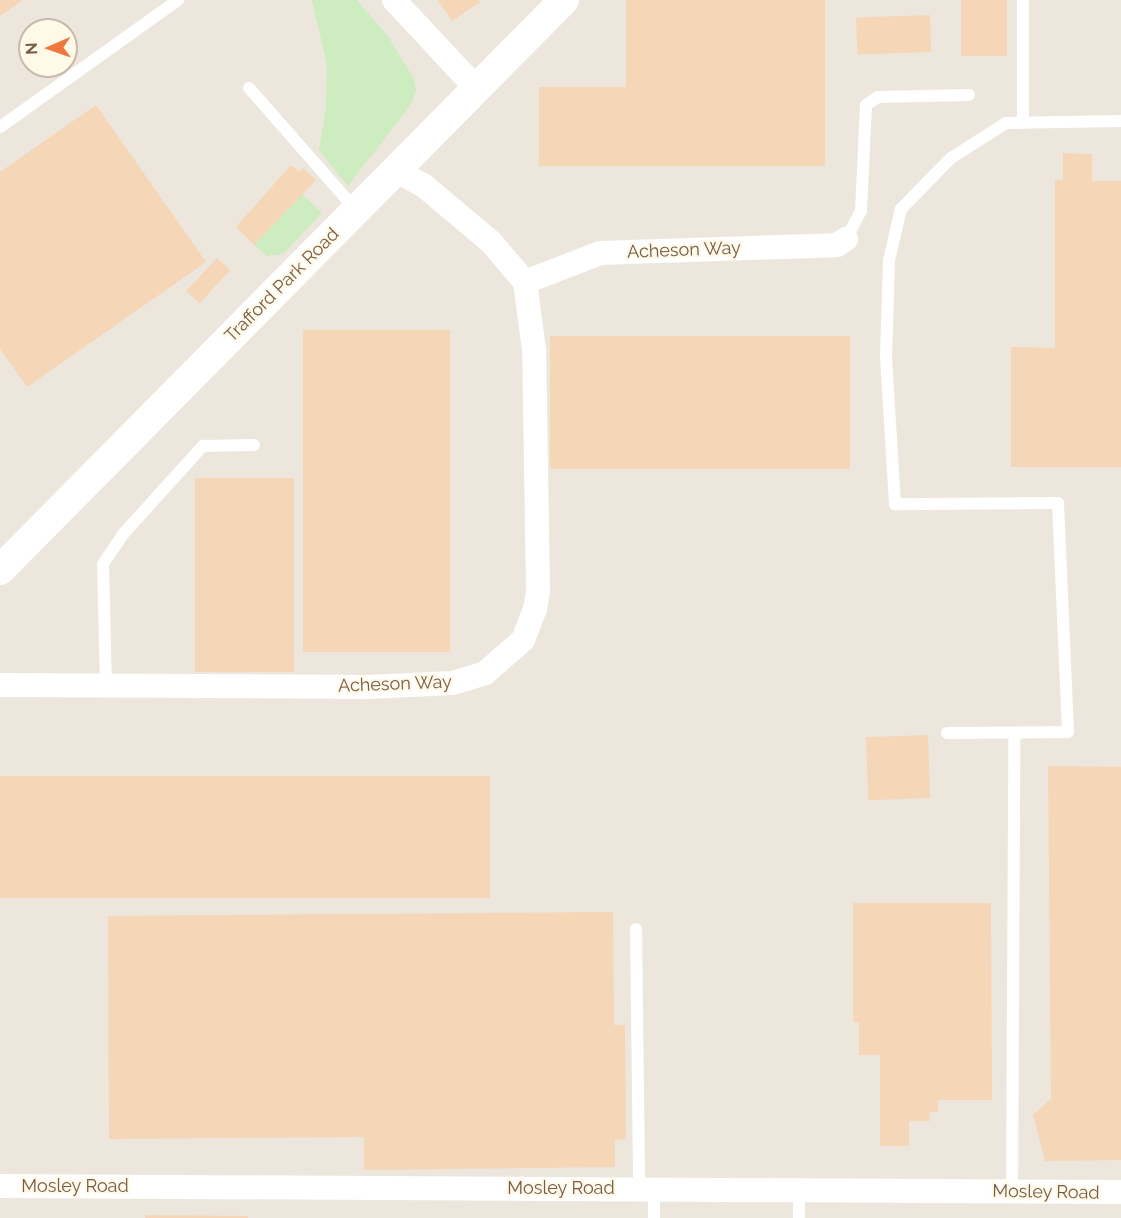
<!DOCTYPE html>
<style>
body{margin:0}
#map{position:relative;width:1121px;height:1218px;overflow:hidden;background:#fef5e1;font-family:Raleway,sans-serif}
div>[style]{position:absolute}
.industrial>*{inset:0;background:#ece6dd}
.green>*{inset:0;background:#cdecbf}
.building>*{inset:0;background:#f5d6b7;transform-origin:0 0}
.service>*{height:12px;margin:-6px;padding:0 6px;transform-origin:6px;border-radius:6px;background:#fff}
.minor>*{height:24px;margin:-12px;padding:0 12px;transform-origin:12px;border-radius:12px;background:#fff}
.tertiary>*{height:30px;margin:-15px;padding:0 15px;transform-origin:15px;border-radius:15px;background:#fff}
span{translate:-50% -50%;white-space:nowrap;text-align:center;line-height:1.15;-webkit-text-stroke:4.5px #fff9e9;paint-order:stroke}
.street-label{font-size:18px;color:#765c46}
.north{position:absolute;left:18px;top:18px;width:60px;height:60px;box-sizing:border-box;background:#fff9e9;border:2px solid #c8baa8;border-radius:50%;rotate:268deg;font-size:16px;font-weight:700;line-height:24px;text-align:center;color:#765c46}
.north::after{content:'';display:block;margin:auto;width:21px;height:27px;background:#f0783e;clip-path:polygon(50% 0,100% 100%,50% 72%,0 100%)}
</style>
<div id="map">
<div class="industrial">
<i style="clip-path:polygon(evenodd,0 0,1121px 0,1121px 1218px,0 1218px,0 0,30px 30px,66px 30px,66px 66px,30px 66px,30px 30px)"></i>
</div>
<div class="green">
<i style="clip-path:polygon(312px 0,357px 0,387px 35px,414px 79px,416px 90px,411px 104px,348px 186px,319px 150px,326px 108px,327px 65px)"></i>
<i style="clip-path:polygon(302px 194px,322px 213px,283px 254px,267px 256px,254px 245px)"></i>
</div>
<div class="building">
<i style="clip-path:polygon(0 0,23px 0,0 16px)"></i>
<i style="clip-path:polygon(438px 0,479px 0,480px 2px,452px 21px)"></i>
<i style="clip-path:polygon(626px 0,825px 0,825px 166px,539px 166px,539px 87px,626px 87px)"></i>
<i style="left:961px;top:0;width:46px;height:56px"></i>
<i style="left:930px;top:15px;width:37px;height:74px;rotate:88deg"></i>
<i style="clip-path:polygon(96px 105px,206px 262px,27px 387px,0 349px,0 172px)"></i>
<i style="clip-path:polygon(1063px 153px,1092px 154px,1092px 181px,1121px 181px,1121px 467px,1011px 467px,1011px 347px,1055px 348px,1055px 180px,1063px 180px)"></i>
<i style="clip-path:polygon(291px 165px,299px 172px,303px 168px,316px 180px,254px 245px,236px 227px)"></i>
<i style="left:217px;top:258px;width:18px;height:45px;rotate:43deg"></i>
<i style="left:450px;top:330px;width:322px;height:147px;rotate:90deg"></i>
<i style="left:550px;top:336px;width:300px;height:133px"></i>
<i style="left:195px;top:478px;width:99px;height:194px"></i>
<i style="left:928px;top:735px;width:63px;height:62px;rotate:88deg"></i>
<i style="clip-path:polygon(1048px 766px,1121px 767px,1121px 1160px,1045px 1161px,1033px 1115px,1051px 1099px)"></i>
<i style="left:0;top:776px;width:490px;height:122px"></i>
<i style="clip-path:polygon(853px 903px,991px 903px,992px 1100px,938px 1100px,938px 1112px,929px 1112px,930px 1121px,909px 1121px,909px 1146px,880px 1146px,880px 1055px,859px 1055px,859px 1022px,853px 1022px)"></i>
<i style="clip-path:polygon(613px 912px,614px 1025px,625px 1025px,626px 1139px,615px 1140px,615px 1167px,364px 1170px,364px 1137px,109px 1139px,108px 916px)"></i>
<i style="clip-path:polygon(145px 1215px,248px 1216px,248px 1218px,145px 1218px)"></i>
</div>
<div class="service">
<i style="left:249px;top:88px;width:162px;rotate:48.7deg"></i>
<i style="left:1023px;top:123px;width:123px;rotate:-90deg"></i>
<i style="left:0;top:127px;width:219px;rotate:-35.5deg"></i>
<i style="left:846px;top:239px;width:32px;rotate:-62deg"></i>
<i style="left:861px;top:211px;width:106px;rotate:-87.3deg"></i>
<i style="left:866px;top:105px;width:14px;rotate:-34deg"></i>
<i style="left:878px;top:97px;width:91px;rotate:-1.3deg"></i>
<i style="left:106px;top:686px;width:122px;rotate:-91.4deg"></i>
<i style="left:103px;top:564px;width:37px;rotate:-56deg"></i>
<i style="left:124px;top:533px;width:118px;rotate:-47.8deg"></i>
<i style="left:203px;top:446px;width:51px;rotate:-1.1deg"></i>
<i style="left:947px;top:733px;width:121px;rotate:-0.5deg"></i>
<i style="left:1068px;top:732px;width:229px;rotate:-92.5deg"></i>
<i style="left:1058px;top:503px;width:163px;rotate:179.6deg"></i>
<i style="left:895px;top:504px;width:147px;rotate:-93.5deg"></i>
<i style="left:886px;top:357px;width:97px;rotate:-88.2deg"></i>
<i style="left:889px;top:260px;width:52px;rotate:-76.8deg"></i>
<i style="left:901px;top:209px;width:71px;rotate:-45.6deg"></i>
<i style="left:951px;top:158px;width:65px;rotate:-32.5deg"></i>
<i style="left:1006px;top:123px;width:115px;rotate:-1deg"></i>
<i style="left:636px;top:929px;width:259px;rotate:89.3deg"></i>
<i style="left:799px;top:1189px;width:29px;rotate:90deg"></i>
<i style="left:1012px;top:1191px;width:458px;rotate:-89.7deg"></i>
<i style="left:654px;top:1218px;width:30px;rotate:-90deg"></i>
</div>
<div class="minor">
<i style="left:394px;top:0;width:120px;rotate:47deg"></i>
<i style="left:525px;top:282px;width:80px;rotate:-21.1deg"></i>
<i style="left:600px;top:253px;width:237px;rotate:-1.9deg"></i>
<i style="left:837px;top:245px;width:11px;rotate:-34deg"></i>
<i style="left:0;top:685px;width:367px;rotate:0.3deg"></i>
<i style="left:367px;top:687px;width:86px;rotate:-2.7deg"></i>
<i style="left:453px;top:683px;width:34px;rotate:-17deg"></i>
<i style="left:485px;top:673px;width:50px;rotate:-41deg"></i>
<i style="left:523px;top:640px;width:33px;rotate:-69deg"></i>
<i style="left:535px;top:609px;width:17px;rotate:-80deg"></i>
<i style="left:538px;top:592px;width:242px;rotate:-90.9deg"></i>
<i style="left:534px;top:350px;width:69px;rotate:-97.5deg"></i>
<i style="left:525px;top:282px;width:52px;rotate:-130.4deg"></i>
<i style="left:491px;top:242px;width:89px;rotate:-140deg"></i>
<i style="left:423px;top:185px;width:31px;rotate:-153deg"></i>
<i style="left:0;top:1186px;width:1121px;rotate:0.31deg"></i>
</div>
<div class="tertiary">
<i style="left:0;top:570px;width:802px;rotate:-45.3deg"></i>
</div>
<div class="street-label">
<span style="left:684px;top:250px;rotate:-2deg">Acheson Way</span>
<span style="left:282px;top:285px;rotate:-45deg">Trafford Park Road</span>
<span style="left:395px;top:684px;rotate:-2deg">Acheson Way</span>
<span style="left:75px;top:1186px">Mosley Road</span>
<span style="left:561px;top:1188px">Mosley Road</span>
<span style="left:1046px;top:1192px;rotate:1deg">Mosley Road</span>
</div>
<div class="north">N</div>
</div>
